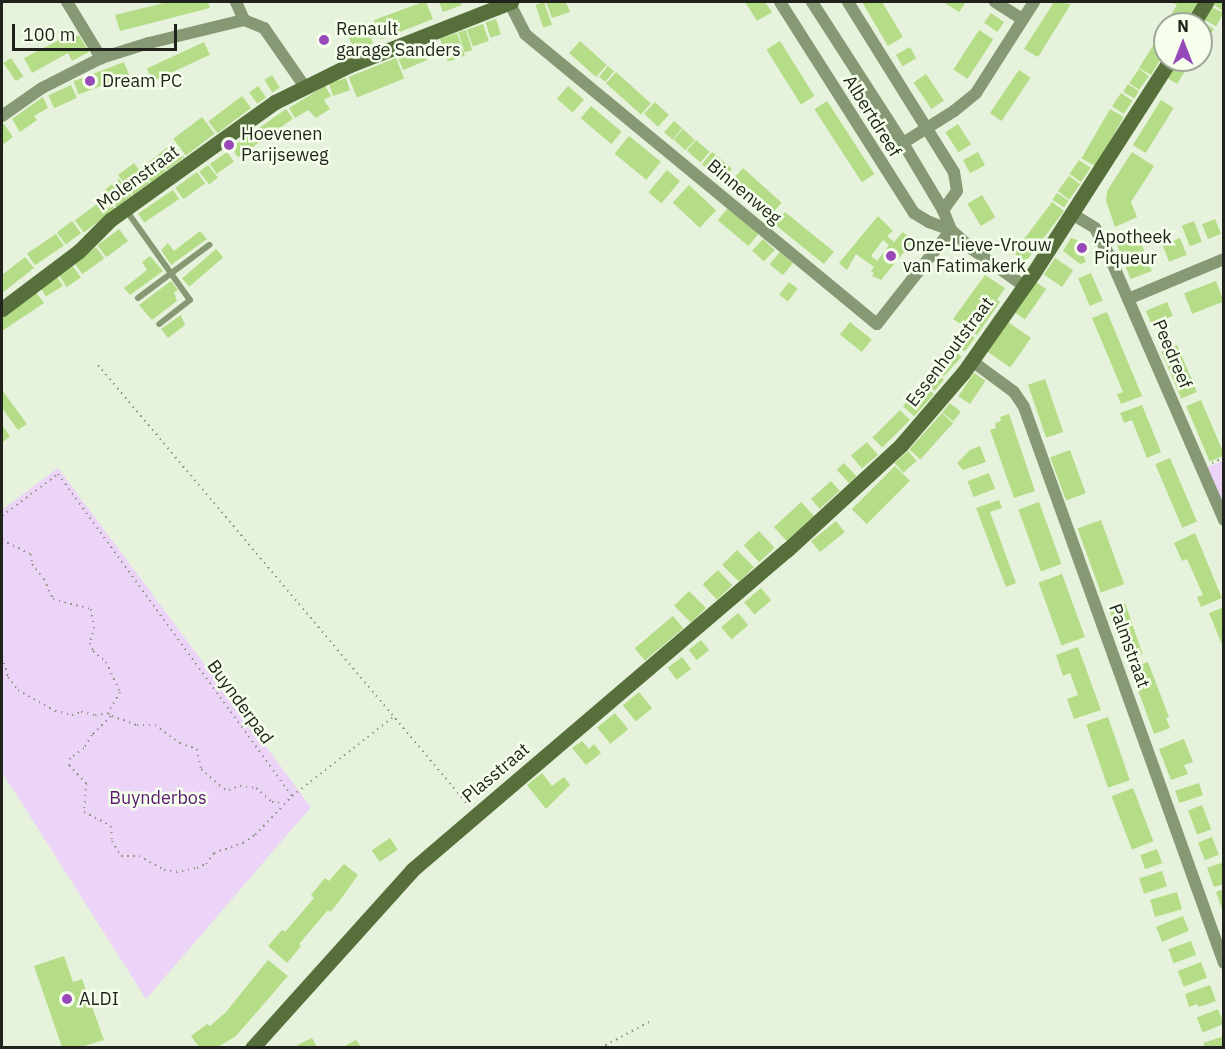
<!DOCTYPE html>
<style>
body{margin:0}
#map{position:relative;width:1225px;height:1049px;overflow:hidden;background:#e6f2db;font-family:"IBM Plex Sans",sans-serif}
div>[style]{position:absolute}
.green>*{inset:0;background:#ebd4f8}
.building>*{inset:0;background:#b5dd87;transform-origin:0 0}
.path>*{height:2px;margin-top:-1px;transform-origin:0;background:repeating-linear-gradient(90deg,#8e9786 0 1.5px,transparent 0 6px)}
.lane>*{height:6px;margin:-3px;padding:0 3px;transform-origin:3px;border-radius:3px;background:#879875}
.street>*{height:12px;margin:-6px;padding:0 6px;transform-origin:6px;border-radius:6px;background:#879875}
.secondary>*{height:15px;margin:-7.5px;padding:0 7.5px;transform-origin:7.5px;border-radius:7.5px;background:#576f3b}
.dots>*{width:16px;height:16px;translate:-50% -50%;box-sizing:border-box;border:3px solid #f5ffec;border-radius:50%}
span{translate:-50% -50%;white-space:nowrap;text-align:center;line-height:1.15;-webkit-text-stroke:5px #f5ffec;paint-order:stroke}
.poi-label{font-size:18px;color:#1f231b}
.left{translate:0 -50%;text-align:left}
.street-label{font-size:18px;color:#1f231b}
.park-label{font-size:18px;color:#5a1a74}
.frame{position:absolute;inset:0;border:3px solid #1f231b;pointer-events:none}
.north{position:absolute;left:1153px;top:12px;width:60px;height:60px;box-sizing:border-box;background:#f5ffec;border:2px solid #9fa798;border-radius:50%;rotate:0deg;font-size:16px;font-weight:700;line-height:24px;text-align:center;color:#1f231b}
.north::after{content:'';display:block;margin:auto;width:21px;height:27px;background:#9749ba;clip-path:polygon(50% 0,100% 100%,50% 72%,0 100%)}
.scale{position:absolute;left:12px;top:24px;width:165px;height:27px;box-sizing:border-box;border:3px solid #1f231b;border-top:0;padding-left:8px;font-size:18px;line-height:21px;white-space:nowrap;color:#1f231b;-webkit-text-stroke:4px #f5ffec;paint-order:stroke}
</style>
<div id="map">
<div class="green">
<i style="clip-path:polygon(1223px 461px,1223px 512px,1205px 468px)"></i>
<i style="clip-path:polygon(58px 468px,311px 807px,146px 999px,2px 772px,2px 510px)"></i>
</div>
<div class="building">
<i style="clip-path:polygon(168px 2px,208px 2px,210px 8px,120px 31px,115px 15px)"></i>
<i style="clip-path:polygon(423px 2px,426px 2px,433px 19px,382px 39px,374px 20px)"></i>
<i style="clip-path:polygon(439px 2px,461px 2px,462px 5px,443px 12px)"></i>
<i style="left:544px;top:2px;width:24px;height:9px;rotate:71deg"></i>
<i style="clip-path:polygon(546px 2px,566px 2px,570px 12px,552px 18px)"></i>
<i style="clip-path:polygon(745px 2px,765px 2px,772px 12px,757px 21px)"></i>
<i style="clip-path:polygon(862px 2px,882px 2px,903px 37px,888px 46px)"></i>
<i style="clip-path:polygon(943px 2px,966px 2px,959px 12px)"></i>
<i style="clip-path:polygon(1054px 2px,1071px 4px,1038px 57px,1024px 49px)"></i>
<i style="clip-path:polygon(1171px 2px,1199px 2px,1185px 24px,1165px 24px,1177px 5px)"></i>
<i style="clip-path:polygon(1212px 2px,1224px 2px,1223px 11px,1211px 3px)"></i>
<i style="left:1210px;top:6px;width:15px;height:15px;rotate:28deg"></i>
<i style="left:991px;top:13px;width:16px;height:12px;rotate:35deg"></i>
<i style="left:496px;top:19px;width:16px;height:11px;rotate:72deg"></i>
<i style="clip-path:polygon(1200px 21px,1214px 29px,1210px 35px,1201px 30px)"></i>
<i style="left:364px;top:22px;width:23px;height:20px;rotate:67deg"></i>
<i style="left:483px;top:24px;width:18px;height:17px;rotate:71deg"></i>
<i style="left:466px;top:30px;width:21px;height:8px;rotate:73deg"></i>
<i style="left:979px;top:30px;width:17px;height:47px;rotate:33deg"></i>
<i style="clip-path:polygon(1201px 32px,1209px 37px,1203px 46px,1201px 45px)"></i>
<i style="left:457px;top:33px;width:24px;height:18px;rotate:71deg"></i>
<i style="clip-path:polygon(79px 35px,89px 52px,72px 61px,68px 53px,32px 73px,24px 58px,61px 39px,63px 44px)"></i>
<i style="clip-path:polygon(1157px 39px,1165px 45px,1165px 52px,1151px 75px,1139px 68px)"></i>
<i style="left:580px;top:41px;width:36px;height:16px;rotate:42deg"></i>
<i style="left:780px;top:41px;width:65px;height:16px;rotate:58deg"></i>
<i style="left:204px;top:42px;width:14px;height:63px;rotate:65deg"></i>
<i style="left:910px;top:47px;width:13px;height:16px;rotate:61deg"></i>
<i style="left:422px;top:48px;width:13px;height:26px;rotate:67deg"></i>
<i style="left:11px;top:58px;width:22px;height:9px;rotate:56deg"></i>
<i style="left:396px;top:58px;width:22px;height:51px;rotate:68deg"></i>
<i style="left:1176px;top:61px;width:13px;height:19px;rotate:32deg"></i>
<i style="left:124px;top:62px;width:14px;height:54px;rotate:69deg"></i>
<i style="left:608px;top:66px;width:8px;height:14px;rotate:40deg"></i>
<i style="left:1139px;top:69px;width:12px;height:17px;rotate:35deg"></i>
<i style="left:1019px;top:70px;width:14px;height:52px;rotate:34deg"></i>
<i style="left:616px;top:72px;width:47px;height:15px;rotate:42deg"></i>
<i style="left:926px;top:74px;width:32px;height:15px;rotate:56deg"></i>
<i style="left:272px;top:75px;width:15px;height:9px;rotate:58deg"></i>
<i style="left:346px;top:78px;width:13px;height:18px;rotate:72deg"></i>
<i style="left:1128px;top:84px;width:13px;height:9px;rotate:32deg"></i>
<i style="left:71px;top:85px;width:14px;height:25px;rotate:65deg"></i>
<i style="left:258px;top:86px;width:14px;height:11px;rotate:54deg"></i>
<i style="clip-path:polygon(325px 86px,331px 96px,324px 100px,330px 109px,316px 118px,308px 110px,295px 118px,289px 108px)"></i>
<i style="left:568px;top:86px;width:21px;height:17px;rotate:41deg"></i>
<i style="left:1121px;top:93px;width:14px;height:16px;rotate:34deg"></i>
<i style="left:242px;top:96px;width:15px;height:42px;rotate:53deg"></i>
<i style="clip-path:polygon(43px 97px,48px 108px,34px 116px,37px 120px,20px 132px,12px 119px)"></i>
<i style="left:1161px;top:100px;width:15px;height:53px;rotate:32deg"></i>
<i style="left:827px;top:101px;width:87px;height:15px;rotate:57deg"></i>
<i style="left:655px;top:102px;width:19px;height:16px;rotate:43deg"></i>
<i style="left:591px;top:106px;width:40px;height:16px;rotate:40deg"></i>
<i style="left:286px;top:109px;width:12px;height:67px;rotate:55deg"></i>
<i style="left:1110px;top:109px;width:16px;height:57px;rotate:30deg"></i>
<i style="left:202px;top:117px;width:21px;height:36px;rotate:53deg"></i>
<i style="left:674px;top:121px;width:11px;height:15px;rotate:41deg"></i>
<i style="clip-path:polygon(4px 124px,13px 137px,2px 145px,2px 125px)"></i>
<i style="left:958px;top:124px;width:24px;height:15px;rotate:57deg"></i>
<i style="left:683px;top:129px;width:16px;height:14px;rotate:43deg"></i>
<i style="left:629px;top:136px;width:41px;height:23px;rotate:39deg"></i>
<i style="left:696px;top:140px;width:18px;height:14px;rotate:41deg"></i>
<i style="left:173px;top:143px;width:18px;height:21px;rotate:52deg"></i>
<i style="left:227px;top:152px;width:12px;height:21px;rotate:55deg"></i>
<i style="left:712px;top:152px;width:26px;height:16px;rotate:40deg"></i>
<i style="left:978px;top:152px;width:15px;height:17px;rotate:62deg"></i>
<i style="clip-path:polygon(1132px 152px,1154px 166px,1131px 202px,1137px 217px,1115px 227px,1106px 201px,1107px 191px)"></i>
<i style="left:155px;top:157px;width:18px;height:19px;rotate:52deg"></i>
<i style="left:1079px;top:160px;width:14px;height:17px;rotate:34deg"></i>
<i style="left:134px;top:163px;width:25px;height:20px;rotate:53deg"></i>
<i style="left:208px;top:165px;width:16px;height:11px;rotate:52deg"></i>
<i style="left:743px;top:168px;width:52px;height:16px;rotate:42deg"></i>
<i style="left:667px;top:170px;width:17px;height:29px;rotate:40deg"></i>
<i style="left:197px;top:172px;width:14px;height:27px;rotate:54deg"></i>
<i style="left:1069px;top:176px;width:14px;height:19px;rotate:36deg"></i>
<i style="left:119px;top:179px;width:21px;height:19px;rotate:53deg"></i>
<i style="left:689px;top:185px;width:37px;height:24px;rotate:43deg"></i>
<i style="left:173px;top:190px;width:11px;height:42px;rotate:56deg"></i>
<i style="left:1057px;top:193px;width:14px;height:8px;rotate:34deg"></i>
<i style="left:982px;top:195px;width:26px;height:17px;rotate:59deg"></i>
<i style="left:106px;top:197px;width:15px;height:39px;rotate:53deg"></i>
<i style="left:1052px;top:202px;width:15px;height:64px;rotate:37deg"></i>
<i style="left:728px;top:208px;width:40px;height:16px;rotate:40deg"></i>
<i style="left:785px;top:212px;width:63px;height:16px;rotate:39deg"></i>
<i style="clip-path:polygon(evenodd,878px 216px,893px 231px,887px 236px,894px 242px,903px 232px,913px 241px,881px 280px,872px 276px,874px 273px,871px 271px,874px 267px,856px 254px,847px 270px,839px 263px,878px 216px,883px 240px,889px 245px,877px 261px,871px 256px,883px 240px)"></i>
<i style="left:1215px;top:219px;width:16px;height:14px;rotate:68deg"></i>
<i style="left:72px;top:221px;width:15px;height:19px;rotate:53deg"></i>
<i style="left:1194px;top:221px;width:22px;height:13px;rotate:69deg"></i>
<i style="left:1135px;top:227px;width:47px;height:23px;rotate:69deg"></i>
<i style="left:119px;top:229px;width:15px;height:27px;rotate:53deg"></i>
<i style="clip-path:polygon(200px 231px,207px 239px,171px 265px,161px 250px,168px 243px,174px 251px)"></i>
<i style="left:56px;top:234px;width:14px;height:35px;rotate:56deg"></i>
<i style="clip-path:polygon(1071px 238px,1077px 240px,1086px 262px,1080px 264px,1063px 251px)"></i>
<i style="left:1180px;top:238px;width:18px;height:19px;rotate:68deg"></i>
<i style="left:763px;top:239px;width:16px;height:16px;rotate:43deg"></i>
<i style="left:96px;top:247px;width:14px;height:27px;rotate:54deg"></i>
<i style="left:216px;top:249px;width:11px;height:45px;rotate:49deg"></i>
<i style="left:780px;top:252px;width:17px;height:16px;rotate:40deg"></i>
<i style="clip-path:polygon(150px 256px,163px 271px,130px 295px,124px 288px,147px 270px,142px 262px)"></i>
<i style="clip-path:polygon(25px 257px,34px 268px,2px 293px,2px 275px)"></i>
<i style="left:1055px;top:258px;width:22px;height:20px;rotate:34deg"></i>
<i style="left:73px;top:266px;width:14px;height:17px;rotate:56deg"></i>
<i style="left:1091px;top:273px;width:30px;height:14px;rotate:67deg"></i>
<i style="left:56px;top:275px;width:13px;height:20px;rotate:58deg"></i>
<i style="clip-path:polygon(985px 275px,1005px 288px,997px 300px,1000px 302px,977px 335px,953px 319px)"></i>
<i style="left:1033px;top:280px;width:16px;height:37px;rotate:35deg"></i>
<i style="clip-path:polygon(171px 281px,178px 290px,174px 292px,177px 301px,152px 320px,139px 305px)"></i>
<i style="left:1216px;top:281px;width:22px;height:34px;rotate:69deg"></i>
<i style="left:789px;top:282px;width:11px;height:16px;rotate:38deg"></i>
<i style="clip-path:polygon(36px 292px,44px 303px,2px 331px,2px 316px)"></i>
<i style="left:1167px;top:302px;width:15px;height:23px;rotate:67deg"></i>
<i style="clip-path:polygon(1107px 312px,1142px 396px,1121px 404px,1117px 394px,1123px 392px,1092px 318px)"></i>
<i style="clip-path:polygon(181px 315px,185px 325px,168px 338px,161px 329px)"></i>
<i style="left:850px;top:322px;width:28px;height:16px;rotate:39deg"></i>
<i style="left:1008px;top:322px;width:28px;height:36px;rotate:35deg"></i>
<i style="left:963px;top:329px;width:15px;height:17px;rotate:37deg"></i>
<i style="left:1177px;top:345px;width:51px;height:17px;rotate:67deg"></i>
<i style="left:952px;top:348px;width:13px;height:27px;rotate:42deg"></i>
<i style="left:933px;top:371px;width:14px;height:14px;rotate:39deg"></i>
<i style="left:974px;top:373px;width:14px;height:28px;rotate:34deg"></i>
<i style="left:1045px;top:379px;width:56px;height:18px;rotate:71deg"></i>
<i style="left:923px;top:384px;width:15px;height:30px;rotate:42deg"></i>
<i style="clip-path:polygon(2px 390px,27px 424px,18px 430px,2px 408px)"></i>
<i style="left:1201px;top:400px;width:60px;height:16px;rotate:67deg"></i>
<i style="left:950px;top:403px;width:14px;height:12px;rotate:39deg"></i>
<i style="clip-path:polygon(1142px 405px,1161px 452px,1147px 458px,1132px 420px,1124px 423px,1120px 413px)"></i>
<i style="left:900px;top:410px;width:14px;height:39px;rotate:45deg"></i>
<i style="left:942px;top:413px;width:15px;height:49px;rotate:42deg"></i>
<i style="clip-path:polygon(1009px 414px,1035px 491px,1014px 498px,990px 430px,996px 428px,995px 423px,1001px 421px,1000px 417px)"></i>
<i style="clip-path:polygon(2px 425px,10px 436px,2px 443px)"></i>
<i style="left:867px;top:442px;width:17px;height:21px;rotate:50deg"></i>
<i style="clip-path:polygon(980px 446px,986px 462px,963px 470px,957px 463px,970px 450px)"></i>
<i style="left:1070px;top:450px;width:46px;height:21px;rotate:70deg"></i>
<i style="left:908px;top:451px;width:13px;height:18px;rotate:48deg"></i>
<i style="left:1170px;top:458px;width:69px;height:16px;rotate:67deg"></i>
<i style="left:844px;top:463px;width:18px;height:10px;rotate:47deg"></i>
<i style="left:895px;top:466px;width:21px;height:61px;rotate:45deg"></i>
<i style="left:989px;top:473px;width:17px;height:23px;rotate:69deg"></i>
<i style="left:831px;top:481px;width:13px;height:27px;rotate:48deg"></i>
<i style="clip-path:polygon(999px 500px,1002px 508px,990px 512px,1016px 583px,1006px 587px,976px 508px)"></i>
<i style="left:801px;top:502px;width:19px;height:37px;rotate:47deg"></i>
<i style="left:1039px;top:502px;width:66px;height:22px;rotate:70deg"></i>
<i style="left:1101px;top:520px;width:68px;height:25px;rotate:70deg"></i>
<i style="left:836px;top:521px;width:14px;height:32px;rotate:51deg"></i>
<i style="left:759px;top:531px;width:23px;height:21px;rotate:47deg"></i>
<i style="clip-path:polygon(1195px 533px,1222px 598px,1201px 607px,1197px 597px,1203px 595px,1187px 559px,1182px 561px,1174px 543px)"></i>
<i style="left:737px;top:550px;width:24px;height:21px;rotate:45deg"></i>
<i style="left:718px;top:570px;width:21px;height:21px;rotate:47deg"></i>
<i style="left:1062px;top:574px;width:67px;height:25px;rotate:70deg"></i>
<i style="left:761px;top:588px;width:16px;height:22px;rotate:50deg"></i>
<i style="left:689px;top:591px;width:24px;height:21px;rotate:45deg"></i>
<i style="left:1125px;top:603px;width:54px;height:17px;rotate:71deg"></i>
<i style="clip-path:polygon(1224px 607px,1224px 641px,1223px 647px,1209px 613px)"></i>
<i style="left:738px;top:613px;width:16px;height:22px;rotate:50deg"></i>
<i style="left:673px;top:616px;width:16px;height:50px;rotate:50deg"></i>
<i style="left:701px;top:640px;width:13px;height:16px;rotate:51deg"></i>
<i style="clip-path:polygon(1078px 647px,1101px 710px,1074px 719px,1067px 699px,1078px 695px,1070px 673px,1063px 676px,1056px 655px)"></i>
<i style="left:682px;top:657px;width:15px;height:18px;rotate:53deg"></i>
<i style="clip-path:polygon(1148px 662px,1169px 717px,1166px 718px,1170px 728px,1154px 734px,1130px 668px)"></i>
<i style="left:639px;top:692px;width:21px;height:21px;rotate:51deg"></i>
<i style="left:615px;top:713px;width:21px;height:23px;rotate:51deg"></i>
<i style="left:1108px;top:717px;width:67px;height:23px;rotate:71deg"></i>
<i style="clip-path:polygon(1184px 739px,1193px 762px,1184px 765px,1188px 774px,1171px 780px,1159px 749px)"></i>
<i style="clip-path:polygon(582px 741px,589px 749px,594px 744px,601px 753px,586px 765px,572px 748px)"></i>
<i style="clip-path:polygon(542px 773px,552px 786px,564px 777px,570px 785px,546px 809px,527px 785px)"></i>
<i style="left:1199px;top:783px;width:13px;height:25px;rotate:72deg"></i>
<i style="left:1133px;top:788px;width:57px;height:23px;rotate:69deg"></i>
<i style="left:1202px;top:805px;width:26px;height:15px;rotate:69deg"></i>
<i style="left:1212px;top:837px;width:19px;height:15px;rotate:69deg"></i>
<i style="left:390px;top:838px;width:14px;height:22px;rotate:56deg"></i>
<i style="left:1157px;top:849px;width:15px;height:18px;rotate:70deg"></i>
<i style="clip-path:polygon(1224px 862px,1224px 884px,1214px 887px,1207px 868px)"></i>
<i style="clip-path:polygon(344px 864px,358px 875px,338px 903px,330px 912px,328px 910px,299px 944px,301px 946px,287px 963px,268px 946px,282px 930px,285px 932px,314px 898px,311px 895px,325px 878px,329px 881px)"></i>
<i style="left:1162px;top:871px;width:16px;height:24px;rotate:72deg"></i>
<i style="clip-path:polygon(1224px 889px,1224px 911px,1223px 912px,1216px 892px)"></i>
<i style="left:1177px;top:892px;width:18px;height:28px;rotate:74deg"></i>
<i style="left:1183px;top:916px;width:16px;height:29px;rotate:68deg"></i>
<i style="left:1191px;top:941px;width:15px;height:24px;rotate:70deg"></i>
<i style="clip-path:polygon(64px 956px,73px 982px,82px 979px,104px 1040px,81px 1047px,62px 1047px,34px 966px)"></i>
<i style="clip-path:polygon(268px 960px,288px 976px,236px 1036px,218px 1047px,199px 1047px,191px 1036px,207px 1024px,210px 1026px,226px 1012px)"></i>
<i style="left:1201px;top:962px;width:17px;height:25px;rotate:69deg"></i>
<i style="clip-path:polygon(1210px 985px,1216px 1001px,1199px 1007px,1197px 1004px,1189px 1007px,1185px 994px)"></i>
<i style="left:1218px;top:1009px;width:16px;height:23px;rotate:68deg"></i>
<i style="clip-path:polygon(1224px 1036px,1224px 1047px,1205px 1047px,1203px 1043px)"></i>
<i style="clip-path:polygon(312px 1038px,317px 1047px,298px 1047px,297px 1045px)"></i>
<i style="clip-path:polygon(356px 1040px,361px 1047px,343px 1047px)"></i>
</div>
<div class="path">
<i style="left:98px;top:365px;width:576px;rotate:49.93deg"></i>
<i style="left:1212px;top:463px;width:13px;rotate:-23deg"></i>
<i style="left:2px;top:516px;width:70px;rotate:-36.9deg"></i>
<i style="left:58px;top:474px;width:398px;rotate:54deg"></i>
<i style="left:292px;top:796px;width:128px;rotate:-38deg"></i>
<i style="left:2px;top:540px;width:32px;rotate:26deg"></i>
<i style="left:31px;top:554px;width:10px;rotate:84deg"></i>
<i style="left:32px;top:564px;width:19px;rotate:51deg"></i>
<i style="left:44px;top:579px;width:22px;rotate:66deg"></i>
<i style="left:53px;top:599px;width:39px;rotate:15deg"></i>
<i style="left:91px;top:609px;width:18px;rotate:81deg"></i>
<i style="left:94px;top:627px;width:16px;rotate:104deg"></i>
<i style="left:90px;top:643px;width:9px;rotate:69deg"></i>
<i style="left:93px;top:651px;width:17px;rotate:40deg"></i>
<i style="left:106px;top:662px;width:33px;rotate:65deg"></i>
<i style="left:120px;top:692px;width:24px;rotate:120deg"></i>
<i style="left:2px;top:657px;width:21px;rotate:73deg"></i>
<i style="left:8px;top:677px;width:16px;rotate:52deg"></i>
<i style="left:18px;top:690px;width:43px;rotate:29.6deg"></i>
<i style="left:55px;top:711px;width:17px;rotate:13deg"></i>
<i style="left:72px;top:715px;width:9px;rotate:-18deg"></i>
<i style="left:81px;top:712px;width:14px;rotate:12deg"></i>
<i style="left:95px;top:715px;width:13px;rotate:-9deg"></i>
<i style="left:108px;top:713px;width:4px;rotate:45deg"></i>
<i style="left:111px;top:716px;width:27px;rotate:135deg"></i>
<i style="left:92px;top:735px;width:15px;rotate:122deg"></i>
<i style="left:84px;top:748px;width:17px;rotate:144deg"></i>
<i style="left:70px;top:758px;width:7px;rotate:98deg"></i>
<i style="left:69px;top:765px;width:25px;rotate:47deg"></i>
<i style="left:86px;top:783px;width:29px;rotate:94deg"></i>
<i style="left:84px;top:812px;width:30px;rotate:27deg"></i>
<i style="left:111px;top:826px;width:15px;rotate:86deg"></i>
<i style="left:112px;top:841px;width:17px;rotate:59deg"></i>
<i style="left:121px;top:856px;width:18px"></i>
<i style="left:139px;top:856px;width:29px;rotate:29deg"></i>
<i style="left:164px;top:870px;width:12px;rotate:9deg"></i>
<i style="left:176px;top:872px;width:21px;rotate:-11deg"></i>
<i style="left:197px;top:868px;width:10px;rotate:-24deg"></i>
<i style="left:206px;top:864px;width:14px;rotate:-54deg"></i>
<i style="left:214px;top:853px;width:31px;rotate:-19deg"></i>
<i style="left:243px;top:843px;width:14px;rotate:-34deg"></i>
<i style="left:255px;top:835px;width:54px;rotate:-46.5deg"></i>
<i style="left:112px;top:716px;width:27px;rotate:20deg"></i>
<i style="left:137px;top:725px;width:18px"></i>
<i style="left:155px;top:725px;width:31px;rotate:36deg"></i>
<i style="left:180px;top:743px;width:18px;rotate:19deg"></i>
<i style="left:197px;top:749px;width:20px;rotate:79deg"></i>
<i style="left:201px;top:769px;width:30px;rotate:41deg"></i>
<i style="left:224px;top:789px;width:5px;rotate:11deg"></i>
<i style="left:229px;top:790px;width:12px;rotate:-20deg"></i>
<i style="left:240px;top:786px;width:16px;rotate:7deg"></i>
<i style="left:256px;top:788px;width:21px;rotate:41deg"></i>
<i style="left:272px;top:802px;width:10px;rotate:6deg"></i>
<i style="left:600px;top:1048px;width:58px;rotate:-27.9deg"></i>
</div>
<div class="lane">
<i style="left:126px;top:210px;width:110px;rotate:54.6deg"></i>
<i style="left:190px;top:300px;width:39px;rotate:142deg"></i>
<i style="left:138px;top:298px;width:89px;rotate:-36.7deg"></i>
</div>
<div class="street">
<i style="left:67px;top:2px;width:66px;rotate:58.7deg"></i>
<i style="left:236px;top:2px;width:20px;rotate:66deg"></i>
<i style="left:509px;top:2px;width:36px;rotate:63deg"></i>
<i style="left:525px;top:34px;width:456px;rotate:39.5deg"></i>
<i style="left:877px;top:324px;width:120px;rotate:-51.8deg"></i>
<i style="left:780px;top:2px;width:250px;rotate:57.6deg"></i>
<i style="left:914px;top:213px;width:17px;rotate:31deg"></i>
<i style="left:929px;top:222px;width:23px;rotate:20deg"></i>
<i style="left:951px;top:230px;width:28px;rotate:42deg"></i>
<i style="left:972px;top:249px;width:64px;rotate:35.4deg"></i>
<i style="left:812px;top:2px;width:168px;rotate:57.2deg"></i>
<i style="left:903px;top:143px;width:78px;rotate:59.2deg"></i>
<i style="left:943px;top:210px;width:22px;rotate:68deg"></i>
<i style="left:848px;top:2px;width:200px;rotate:58.1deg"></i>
<i style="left:954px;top:172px;width:19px;rotate:81deg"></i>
<i style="left:957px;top:191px;width:24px;rotate:126deg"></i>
<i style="left:995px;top:2px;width:32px;rotate:32deg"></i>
<i style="left:2px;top:116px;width:49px;rotate:-35deg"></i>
<i style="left:42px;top:88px;width:66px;rotate:-27deg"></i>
<i style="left:101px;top:58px;width:50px;rotate:-17.4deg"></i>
<i style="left:149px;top:43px;width:98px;rotate:-13.6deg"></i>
<i style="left:244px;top:20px;width:22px;rotate:22deg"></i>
<i style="left:264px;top:28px;width:72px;rotate:55.2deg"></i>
<i style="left:903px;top:143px;width:60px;rotate:-32.1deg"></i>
<i style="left:954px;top:111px;width:28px;rotate:-39deg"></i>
<i style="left:976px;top:93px;width:108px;rotate:-57.5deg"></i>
<i style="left:1072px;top:214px;width:27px;rotate:31deg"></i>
<i style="left:1095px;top:228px;width:28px;rotate:63deg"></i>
<i style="left:1108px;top:253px;width:291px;rotate:66.5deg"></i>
<i style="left:1128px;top:299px;width:104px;rotate:-22.6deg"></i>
<i style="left:972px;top:361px;width:52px;rotate:36.4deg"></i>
<i style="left:1014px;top:392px;width:18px;rotate:56deg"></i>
<i style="left:1024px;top:407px;width:591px;rotate:70.22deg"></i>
</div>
<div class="secondary">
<i style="left:1193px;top:24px;width:26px;rotate:-59deg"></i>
<i style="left:2px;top:309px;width:96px;rotate:-37deg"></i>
<i style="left:79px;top:251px;width:44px;rotate:-45deg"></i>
<i style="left:110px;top:220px;width:203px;rotate:-35.6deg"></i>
<i style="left:275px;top:102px;width:84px;rotate:-26.3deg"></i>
<i style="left:350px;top:65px;width:173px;rotate:-21.4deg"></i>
<i style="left:252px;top:1048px;width:239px;rotate:-48deg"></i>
<i style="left:412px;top:870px;width:493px;rotate:-40.5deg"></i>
<i style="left:787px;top:550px;width:155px;rotate:-42.6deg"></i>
<i style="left:901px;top:445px;width:95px;rotate:-49.3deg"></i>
<i style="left:963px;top:373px;width:123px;rotate:-54.9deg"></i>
<i style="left:1034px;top:272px;width:252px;rotate:-57.3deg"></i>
</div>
<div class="dots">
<i style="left:324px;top:40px;background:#9749ba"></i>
<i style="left:90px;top:81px;background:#9749ba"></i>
<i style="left:229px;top:145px;background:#9749ba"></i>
<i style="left:1082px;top:248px;background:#9749ba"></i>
<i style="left:891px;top:256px;background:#9749ba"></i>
<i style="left:67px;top:999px;background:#9749ba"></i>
</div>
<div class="poi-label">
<span class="left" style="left:336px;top:40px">Renault<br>garage Sanders</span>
<span class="left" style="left:102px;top:81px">Dream PC</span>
<span class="left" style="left:241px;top:145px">Hoevenen<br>Parijseweg</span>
<span class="left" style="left:1094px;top:248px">Apotheek<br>Piqueur</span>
<span class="left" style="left:903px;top:256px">Onze-Lieve-Vrouw<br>van Fatimakerk</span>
<span class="left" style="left:79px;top:999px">ALDI</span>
</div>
<div class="street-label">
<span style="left:872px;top:116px;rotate:58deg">Albertdreef</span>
<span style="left:138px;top:178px;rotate:-36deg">Molenstraat</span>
<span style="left:744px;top:192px;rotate:40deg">Binnenweg</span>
<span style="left:950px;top:352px;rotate:-53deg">Essenhoutstraat</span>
<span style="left:1172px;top:354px;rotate:67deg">Peedreef</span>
<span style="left:1129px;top:646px;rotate:70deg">Palmstraat</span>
<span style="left:240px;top:702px;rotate:54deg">Buynderpad</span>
<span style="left:496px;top:773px;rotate:-40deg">Plasstraat</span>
</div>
<div class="park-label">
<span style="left:158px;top:798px">Buynderbos</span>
</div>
<div class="frame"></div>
<div class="north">N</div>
<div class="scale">100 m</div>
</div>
